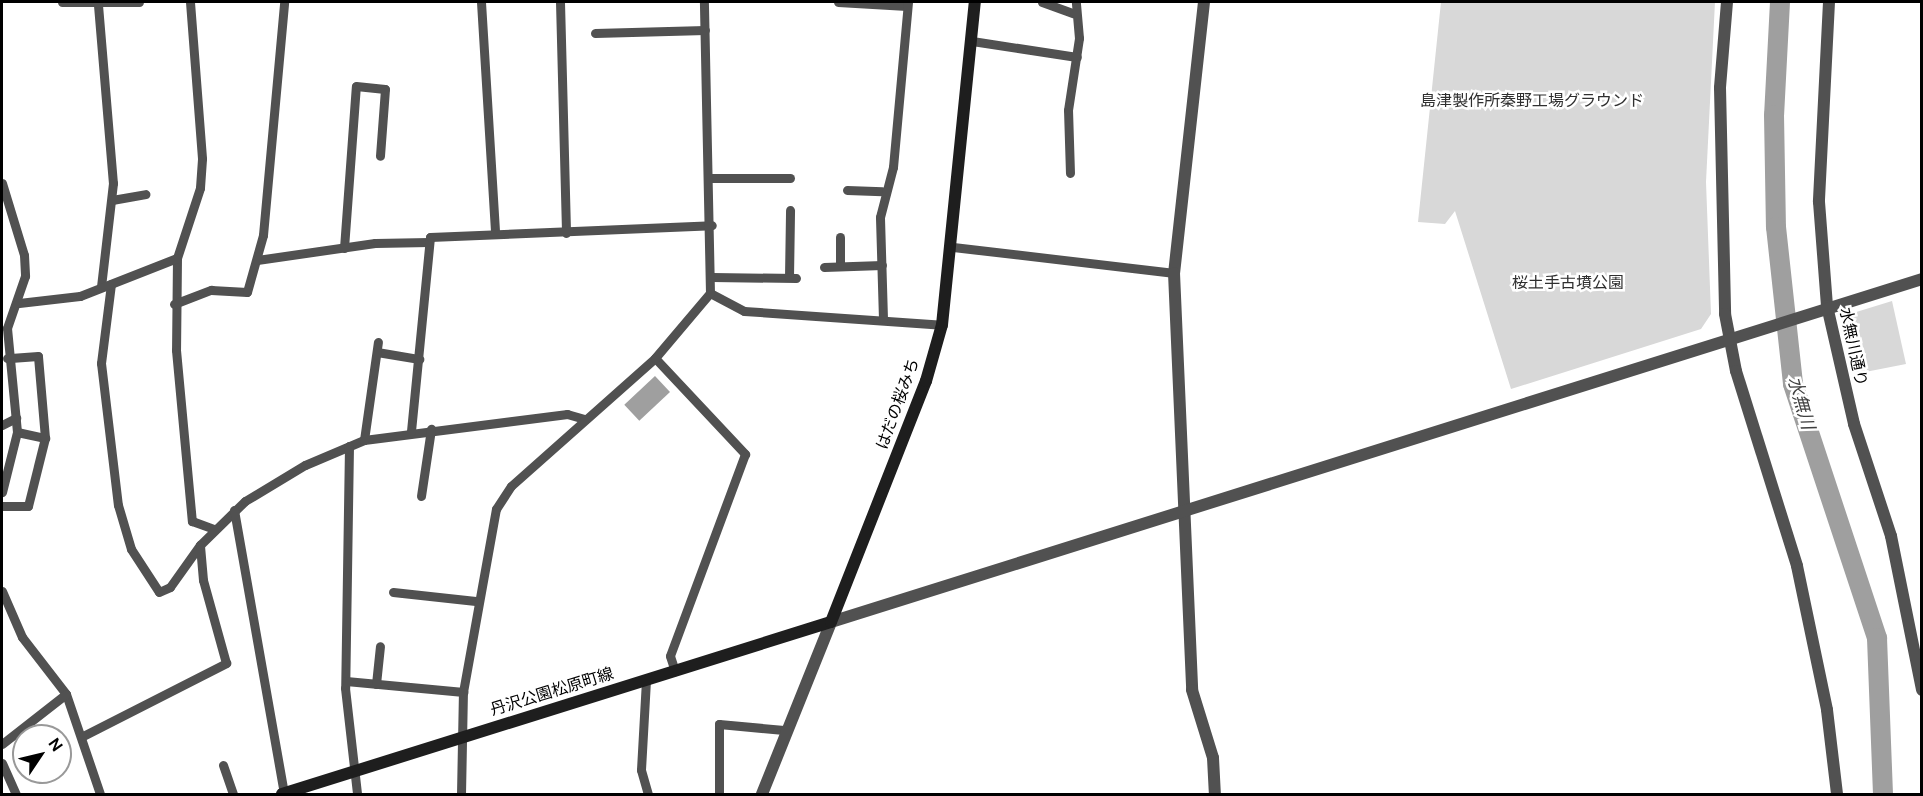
<!DOCTYPE html>
<meta charset="utf-8">
<style>
body{margin:0}
#map{position:relative;width:1923px;height:796px;overflow:hidden;background:#fff;font-family:"DM Sans","Noto Sans JP",sans-serif}
div>[style]{position:absolute}
.green>*{inset:0;background:#d8d8d8}
.water>*{inset:0;background:#9f9f9f;transform-origin:0 0}
.river>*{height:20px;margin:-10px;padding:0 10px;transform-origin:10px;border-radius:10px;background:#9f9f9f}
.minor>*{height:9px;margin:-4.5px;padding:0 4.5px;transform-origin:4.5px;border-radius:4.5px;background:#515151}
.tertiary>*{height:12px;margin:-6px;padding:0 6px;transform-origin:6px;border-radius:6px;background:#515151}
.secondary>*{height:12px;margin:-6px;padding:0 6px;transform-origin:6px;border-radius:6px;background:#1e1e1e}
span{translate:-50% -50%;white-space:nowrap;text-align:center;line-height:1.15;-webkit-text-stroke:5px #fff;paint-order:stroke}
.park-label{font-size:16px;color:#2f2f2f}
.street-label{font-size:16px;color:#000}
.water-label{font-size:18px;color:#404040;font-style:italic}
.frame{position:absolute;inset:0;border:3px solid #000;pointer-events:none}
.north{position:absolute;left:12px;top:724px;width:60px;height:60px;box-sizing:border-box;background:#fff;border:2px solid #999;border-radius:50%;rotate:55deg;font-size:16px;font-weight:700;line-height:24px;text-align:center;color:#000}
.north::after{content:'';display:block;margin:auto;width:21px;height:27px;background:#000;clip-path:polygon(50% 0,100% 100%,50% 72%,0 100%)}
</style>
<div id="map">
<div class="green">
<i style="clip-path:polygon(1441px 2px,1715px 2px,1706px 182px,1711px 314px,1701px 329px,1511px 389px,1455px 211px,1445px 224px,1418px 222px)"></i>
<i style="clip-path:polygon(1892px 301px,1906px 364px,1855px 374px,1845px 326px,1853px 313px)"></i>
</div>
<div class="water">
<i style="left:655px;top:376px;width:22px;height:42px;rotate:47deg"></i>
</div>
<div class="river">
<i style="left:1780px;top:2px;width:113px;rotate:93deg"></i>
<i style="left:1774px;top:115px;width:112px;rotate:89deg"></i>
<i style="left:1776px;top:227px;width:158px;rotate:83.8deg"></i>
<i style="left:1793px;top:384px;width:268px;rotate:71.7deg"></i>
<i style="left:1877px;top:638px;width:156px;rotate:87.8deg"></i>
</div>
<div class="minor">
<i style="left:62px;top:2px;width:77px"></i>
<i style="left:190px;top:2px;width:157px;rotate:85.6deg"></i>
<i style="left:202px;top:159px;width:29px;rotate:94deg"></i>
<i style="left:200px;top:188px;width:74px;rotate:108.2deg"></i>
<i style="left:177px;top:258px;width:92px;rotate:90.6deg"></i>
<i style="left:176px;top:350px;width:172px;rotate:84.7deg"></i>
<i style="left:192px;top:521px;width:23px;rotate:20deg"></i>
<i style="left:481px;top:2px;width:231px;rotate:86.5deg"></i>
<i style="left:560px;top:2px;width:231px;rotate:88.5deg"></i>
<i style="left:838px;top:2px;width:69px;rotate:3.3deg"></i>
<i style="left:1042px;top:2px;width:33px;rotate:20deg"></i>
<i style="left:98px;top:5px;width:179px;rotate:85.2deg"></i>
<i style="left:113px;top:183px;width:104px;rotate:96.6deg"></i>
<i style="left:595px;top:33px;width:110px;rotate:-1.6deg"></i>
<i style="left:972px;top:41px;width:106px;rotate:8.7deg"></i>
<i style="left:1070px;top:173px;width:63px;rotate:-91.8deg"></i>
<i style="left:1068px;top:110px;width:73px;rotate:-81.3deg"></i>
<i style="left:1079px;top:38px;width:36px;rotate:-95deg"></i>
<i style="left:710px;top:178px;width:80px"></i>
<i style="left:2px;top:183px;width:75px;rotate:73deg"></i>
<i style="left:24px;top:255px;width:21px;rotate:87deg"></i>
<i style="left:25px;top:276px;width:55px;rotate:109.1deg"></i>
<i style="left:7px;top:328px;width:104px;rotate:84.5deg"></i>
<i style="left:17px;top:432px;width:62px;rotate:104deg"></i>
<i style="left:847px;top:190px;width:35px;rotate:2deg"></i>
<i style="left:112px;top:200px;width:34px;rotate:-10deg"></i>
<i style="left:840px;top:237px;width:29px;rotate:90deg"></i>
<i style="left:953px;top:247px;width:223px;rotate:6.7deg"></i>
<i style="left:344px;top:248px;width:162px;rotate:-85.8deg"></i>
<i style="left:356px;top:86px;width:29px;rotate:6deg"></i>
<i style="left:385px;top:89px;width:67px;rotate:94.3deg"></i>
<i style="left:257px;top:260px;width:119px;rotate:-8.2deg"></i>
<i style="left:375px;top:243px;width:54px;rotate:-1.1deg"></i>
<i style="left:824px;top:267px;width:58px;rotate:-2deg"></i>
<i style="left:712px;top:277px;width:84px;rotate:0.7deg"></i>
<i style="left:789px;top:277px;width:67px;rotate:-89.1deg"></i>
<i style="left:111px;top:284px;width:80px;rotate:97.2deg"></i>
<i style="left:101px;top:363px;width:143px;rotate:83.2deg"></i>
<i style="left:118px;top:505px;width:46px;rotate:73.5deg"></i>
<i style="left:131px;top:549px;width:51px;rotate:56.9deg"></i>
<i style="left:159px;top:592px;width:12px;rotate:-24deg"></i>
<i style="left:170px;top:587px;width:52px;rotate:-54.5deg"></i>
<i style="left:200px;top:545px;width:63px;rotate:-44.4deg"></i>
<i style="left:245px;top:501px;width:70px;rotate:-31deg"></i>
<i style="left:305px;top:465px;width:64px;rotate:-23deg"></i>
<i style="left:364px;top:440px;width:205px;rotate:-7.3deg"></i>
<i style="left:567px;top:414px;width:19px;rotate:16deg"></i>
<i style="left:710px;top:293px;width:38px;rotate:28deg"></i>
<i style="left:744px;top:311px;width:198px;rotate:4deg"></i>
<i style="left:19px;top:303px;width:61px;rotate:-6.5deg"></i>
<i style="left:80px;top:296px;width:104px;rotate:-21.4deg"></i>
<i style="left:174px;top:304px;width:40px;rotate:-21deg"></i>
<i style="left:211px;top:290px;width:36px;rotate:3deg"></i>
<i style="left:247px;top:292px;width:59px;rotate:-74.3deg"></i>
<i style="left:263px;top:235px;width:234px;rotate:-84.8deg"></i>
<i style="left:883px;top:319px;width:102px;rotate:-91.7deg"></i>
<i style="left:880px;top:217px;width:52px;rotate:-75.4deg"></i>
<i style="left:893px;top:167px;width:166px;rotate:-84.8deg"></i>
<i style="left:377px;top:352px;width:43px;rotate:9.5deg"></i>
<i style="left:655px;top:358px;width:132px;rotate:46.8deg"></i>
<i style="left:745px;top:454px;width:215px;rotate:110.4deg"></i>
<i style="left:670px;top:656px;width:16px;rotate:72deg"></i>
<i style="left:2px;top:425px;width:16px;rotate:-27deg"></i>
<i style="left:411px;top:431px;width:195px;rotate:-84.4deg"></i>
<i style="left:430px;top:237px;width:282px;rotate:-2.4deg"></i>
<i style="left:17px;top:432px;width:29px;rotate:12deg"></i>
<i style="left:364px;top:440px;width:99px;rotate:-81.9deg"></i>
<i style="left:349px;top:446px;width:242px;rotate:90.9deg"></i>
<i style="left:345px;top:688px;width:107px;rotate:83.5deg"></i>
<i style="left:421px;top:496px;width:68px;rotate:-81.5deg"></i>
<i style="left:2px;top:506px;width:26px"></i>
<i style="left:28px;top:506px;width:70px;rotate:-76deg"></i>
<i style="left:45px;top:438px;width:82px;rotate:-94.9deg"></i>
<i style="left:38px;top:356px;width:31px;rotate:176deg"></i>
<i style="left:234px;top:510px;width:288px;rotate:80deg"></i>
<i style="left:2px;top:591px;width:50px;rotate:66.5deg"></i>
<i style="left:22px;top:637px;width:72px;rotate:52.3deg"></i>
<i style="left:66px;top:694px;width:106px;rotate:71.2deg"></i>
<i style="left:393px;top:592px;width:83px;rotate:6.2deg"></i>
<i style="left:646px;top:680px;width:90px;rotate:93.2deg"></i>
<i style="left:641px;top:770px;width:25px;rotate:74deg"></i>
<i style="left:346px;top:681px;width:118px;rotate:5.4deg"></i>
<i style="left:376px;top:684px;width:38px;rotate:-84deg"></i>
<i style="left:83px;top:736px;width:161px;rotate:-27deg"></i>
<i style="left:226px;top:663px;width:86px;rotate:-105.5deg"></i>
<i style="left:203px;top:580px;width:35px;rotate:-95deg"></i>
<i style="left:2px;top:744px;width:81px;rotate:-38deg"></i>
<i style="left:2px;top:763px;width:34px;rotate:66deg"></i>
<i style="left:223px;top:765px;width:31px;rotate:71deg"></i>
<i style="left:461px;top:794px;width:102px;rotate:-88.9deg"></i>
<i style="left:463px;top:692px;width:186px;rotate:-79.8deg"></i>
<i style="left:496px;top:509px;width:27px;rotate:-57deg"></i>
<i style="left:511px;top:486px;width:193px;rotate:-41.6deg"></i>
<i style="left:655px;top:358px;width:85px;rotate:-49.8deg"></i>
<i style="left:710px;top:293px;width:291px;rotate:-91.2deg"></i>
<i style="left:719px;top:794px;width:70px;rotate:-90deg"></i>
<i style="left:719px;top:724px;width:65px;rotate:5.3deg"></i>
</div>
<div class="tertiary">
<i style="left:1204px;top:2px;width:273px;rotate:96.3deg"></i>
<i style="left:1174px;top:273px;width:417px;rotate:87.5deg"></i>
<i style="left:1192px;top:690px;width:71px;rotate:72.8deg"></i>
<i style="left:1213px;top:758px;width:36px;rotate:87deg"></i>
<i style="left:1727px;top:2px;width:86px;rotate:94.7deg"></i>
<i style="left:1720px;top:88px;width:226px;rotate:88.7deg"></i>
<i style="left:1725px;top:314px;width:58px;rotate:79.1deg"></i>
<i style="left:1736px;top:371px;width:204px;rotate:72.6deg"></i>
<i style="left:1797px;top:566px;width:147px;rotate:78.2deg"></i>
<i style="left:1827px;top:710px;width:85px;rotate:83.2deg"></i>
<i style="left:1829px;top:2px;width:200px;rotate:92.9deg"></i>
<i style="left:1819px;top:202px;width:104px;rotate:85.6deg"></i>
<i style="left:1827px;top:306px;width:121px;rotate:77.1deg"></i>
<i style="left:1854px;top:424px;width:118px;rotate:71.7deg"></i>
<i style="left:1891px;top:536px;width:157px;rotate:78.6deg"></i>
<i style="left:762px;top:794px;width:185px;rotate:-68.1deg"></i>
<i style="left:831px;top:622px;width:1144px;rotate:-17.45deg"></i>
</div>
<div class="secondary">
<i style="left:282px;top:794px;width:575px;rotate:-17.4deg"></i>
<i style="left:831px;top:622px;width:259px;rotate:-68.5deg"></i>
<i style="left:926px;top:381px;width:58px;rotate:-74.1deg"></i>
<i style="left:942px;top:325px;width:325px;rotate:-84.2deg"></i>
</div>
<div class="park-label">
<span style="left:1532px;top:101px">島津製作所秦野工場グラウンド</span>
<span style="left:1568px;top:283px">桜土手古墳公園</span>
</div>
<div class="street-label">
<span style="left:1853px;top:347px;rotate:78deg">水無川通り</span>
<span style="left:898px;top:404px;rotate:-70deg">はだの桜みち</span>
<span style="left:552px;top:692px;rotate:-17deg">丹沢公園松原町線</span>
</div>
<div class="water-label">
<span style="left:1801px;top:403px;rotate:74deg">水無川</span>
</div>
<div class="frame"></div>
<div class="north">N</div>
</div>
